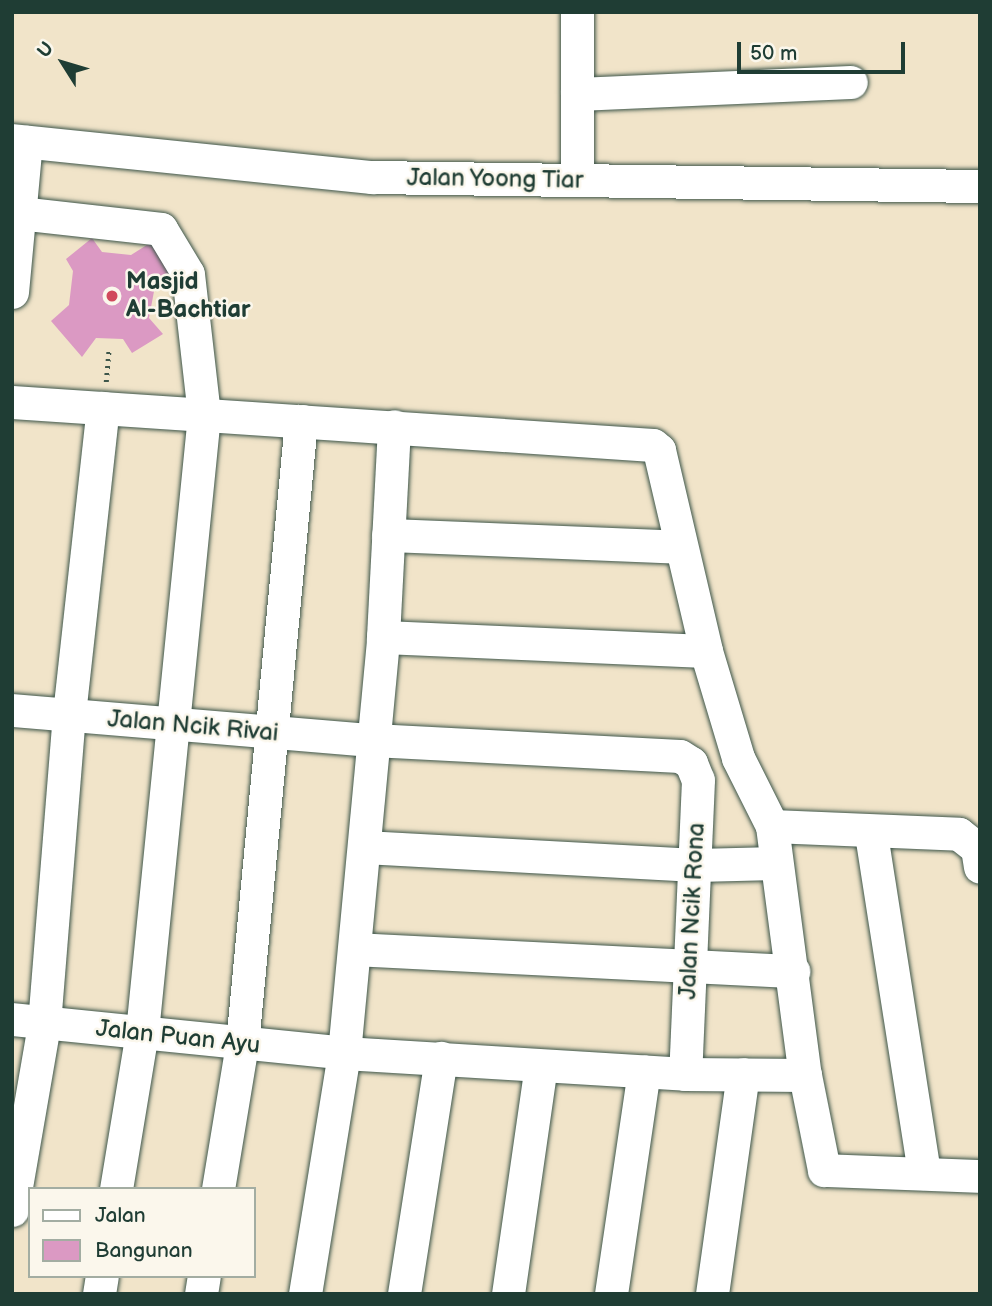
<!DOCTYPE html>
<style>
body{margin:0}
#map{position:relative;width:992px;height:1306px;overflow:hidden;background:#f1e4c9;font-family:"Balsamiq Sans",sans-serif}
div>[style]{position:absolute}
.building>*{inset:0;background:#db99c3}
.path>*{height:4.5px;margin-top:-2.25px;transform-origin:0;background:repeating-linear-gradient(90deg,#3e564a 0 2px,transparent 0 7px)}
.roads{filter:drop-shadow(0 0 2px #3e564a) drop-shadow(0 0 2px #3e564a)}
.minor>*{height:33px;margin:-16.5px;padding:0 16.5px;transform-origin:16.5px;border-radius:16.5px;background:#fff}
.dots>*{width:19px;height:19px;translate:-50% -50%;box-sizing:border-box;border:4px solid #fbf7ec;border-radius:50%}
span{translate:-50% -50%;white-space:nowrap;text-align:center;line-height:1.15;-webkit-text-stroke:5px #fbf7ec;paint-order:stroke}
.street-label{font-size:24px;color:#1f3d34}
.poi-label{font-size:24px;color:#1f3d34;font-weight:700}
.left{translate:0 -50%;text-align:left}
.frame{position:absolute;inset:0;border:14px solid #1f3d34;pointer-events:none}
.legend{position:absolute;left:28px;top:1187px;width:228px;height:91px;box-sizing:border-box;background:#fbf7ec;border:2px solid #a3ada2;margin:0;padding:9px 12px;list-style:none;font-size:21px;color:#1f3d34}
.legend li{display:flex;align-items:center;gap:14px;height:35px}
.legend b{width:35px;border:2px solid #a3ada2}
.north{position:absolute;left:28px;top:28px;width:70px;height:70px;-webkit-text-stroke:5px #fbf7ec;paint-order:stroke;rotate:307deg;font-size:19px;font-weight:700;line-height:28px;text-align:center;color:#1f3d34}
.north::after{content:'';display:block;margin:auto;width:24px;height:32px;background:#1f3d34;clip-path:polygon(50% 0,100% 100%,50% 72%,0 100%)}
.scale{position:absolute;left:737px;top:42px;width:168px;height:32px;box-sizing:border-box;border:4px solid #1f3d34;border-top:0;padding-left:9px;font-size:21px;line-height:24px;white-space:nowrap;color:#1f3d34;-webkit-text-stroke:5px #fbf7ec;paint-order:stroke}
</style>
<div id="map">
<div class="building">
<i style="clip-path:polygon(92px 238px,102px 252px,131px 255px,150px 243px,178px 275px,155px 286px,149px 318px,163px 334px,132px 353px,123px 339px,96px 338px,82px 357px,51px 321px,69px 305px,73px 271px,66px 259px)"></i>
</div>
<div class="path">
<i style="left:106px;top:382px;width:33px;rotate:-85deg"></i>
</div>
<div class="roads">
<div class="minor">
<i style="left:577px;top:94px;width:274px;rotate:-2.5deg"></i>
<i style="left:12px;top:140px;width:362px;rotate:5.9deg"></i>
<i style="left:372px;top:177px;width:608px;rotate:0.85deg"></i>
<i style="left:577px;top:180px;width:168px;rotate:-90deg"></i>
<i style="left:19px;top:213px;width:143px;rotate:6.4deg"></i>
<i style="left:161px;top:229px;width:52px;rotate:59deg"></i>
<i style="left:188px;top:274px;width:142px;rotate:83.5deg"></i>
<i style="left:204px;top:415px;width:620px;rotate:95.74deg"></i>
<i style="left:142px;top:1032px;width:159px;rotate:99.4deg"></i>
<i style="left:12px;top:292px;width:151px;rotate:-84.7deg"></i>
<i style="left:12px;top:402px;width:642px;rotate:3.84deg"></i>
<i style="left:653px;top:445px;width:8px;rotate:40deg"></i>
<i style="left:659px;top:450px;width:206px;rotate:76.8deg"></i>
<i style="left:706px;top:651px;width:112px;rotate:73.3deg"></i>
<i style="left:738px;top:758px;width:76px;rotate:63.4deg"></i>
<i style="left:772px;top:826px;width:251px;rotate:82.5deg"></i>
<i style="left:805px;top:1075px;width:97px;rotate:78.7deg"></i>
<i style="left:824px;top:1170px;width:156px;rotate:2.2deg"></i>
<i style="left:388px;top:535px;width:293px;rotate:2.3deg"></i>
<i style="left:383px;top:637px;width:323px;rotate:2.5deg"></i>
<i style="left:12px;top:710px;width:362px;rotate:4.8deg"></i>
<i style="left:373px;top:740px;width:307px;rotate:3deg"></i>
<i style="left:680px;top:756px;width:13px;rotate:32deg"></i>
<i style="left:691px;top:763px;width:18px;rotate:68deg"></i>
<i style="left:698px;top:780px;width:294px;rotate:92.5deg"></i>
<i style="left:772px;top:826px;width:187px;rotate:2.4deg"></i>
<i style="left:959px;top:834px;width:23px;rotate:38deg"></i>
<i style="left:977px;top:848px;width:19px;rotate:81deg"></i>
<i style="left:871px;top:834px;width:343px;rotate:81.1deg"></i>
<i style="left:364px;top:847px;width:332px;rotate:3.1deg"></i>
<i style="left:696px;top:865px;width:80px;rotate:-1.4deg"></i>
<i style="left:355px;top:949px;width:439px;rotate:2.9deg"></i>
<i style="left:12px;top:1019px;width:334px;rotate:5.8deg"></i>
<i style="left:344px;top:1053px;width:342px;rotate:3.5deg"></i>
<i style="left:685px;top:1074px;width:120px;rotate:0.5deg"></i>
<i style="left:218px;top:1189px;width:147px;rotate:-80.6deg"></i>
<i style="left:242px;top:1044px;width:626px;rotate:-84.59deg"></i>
<i style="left:12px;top:1210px;width:189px;rotate:-80.2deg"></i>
<i style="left:44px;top:1024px;width:311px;rotate:-85.4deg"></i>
<i style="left:69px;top:714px;width:308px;rotate:-83.7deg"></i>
<i style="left:99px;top:1294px;width:18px;rotate:-81deg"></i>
<i style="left:201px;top:1294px;width:18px;rotate:-81deg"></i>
<i style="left:305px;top:1294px;width:244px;rotate:-80.8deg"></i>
<i style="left:344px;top:1053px;width:418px;rotate:-84.6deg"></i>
<i style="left:383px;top:637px;width:211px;rotate:-87deg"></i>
<i style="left:404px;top:1294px;width:239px;rotate:-81.1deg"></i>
<i style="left:508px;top:1294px;width:230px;rotate:-81.8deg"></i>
<i style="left:611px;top:1294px;width:225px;rotate:-81.6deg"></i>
<i style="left:712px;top:1294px;width:222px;rotate:-82deg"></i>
</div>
</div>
<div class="dots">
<i style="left:112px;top:296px;background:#d1495b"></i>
</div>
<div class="street-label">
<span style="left:495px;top:179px;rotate:1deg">Jalan Yoong Tiar</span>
<span style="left:193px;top:726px;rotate:5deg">Jalan Ncik Rivai</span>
<span style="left:692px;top:911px;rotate:-87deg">Jalan Ncik Rona</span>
<span style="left:178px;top:1037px;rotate:6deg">Jalan Puan Ayu</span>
</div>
<div class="poi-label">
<span class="left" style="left:126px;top:296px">Masjid<br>Al-Bachtiar</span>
</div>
<div class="frame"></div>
<ul class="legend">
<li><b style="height:9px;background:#fff"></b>Jalan</li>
<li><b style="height:19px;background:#db99c3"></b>Bangunan</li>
</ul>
<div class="north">U</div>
<div class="scale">50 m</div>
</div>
